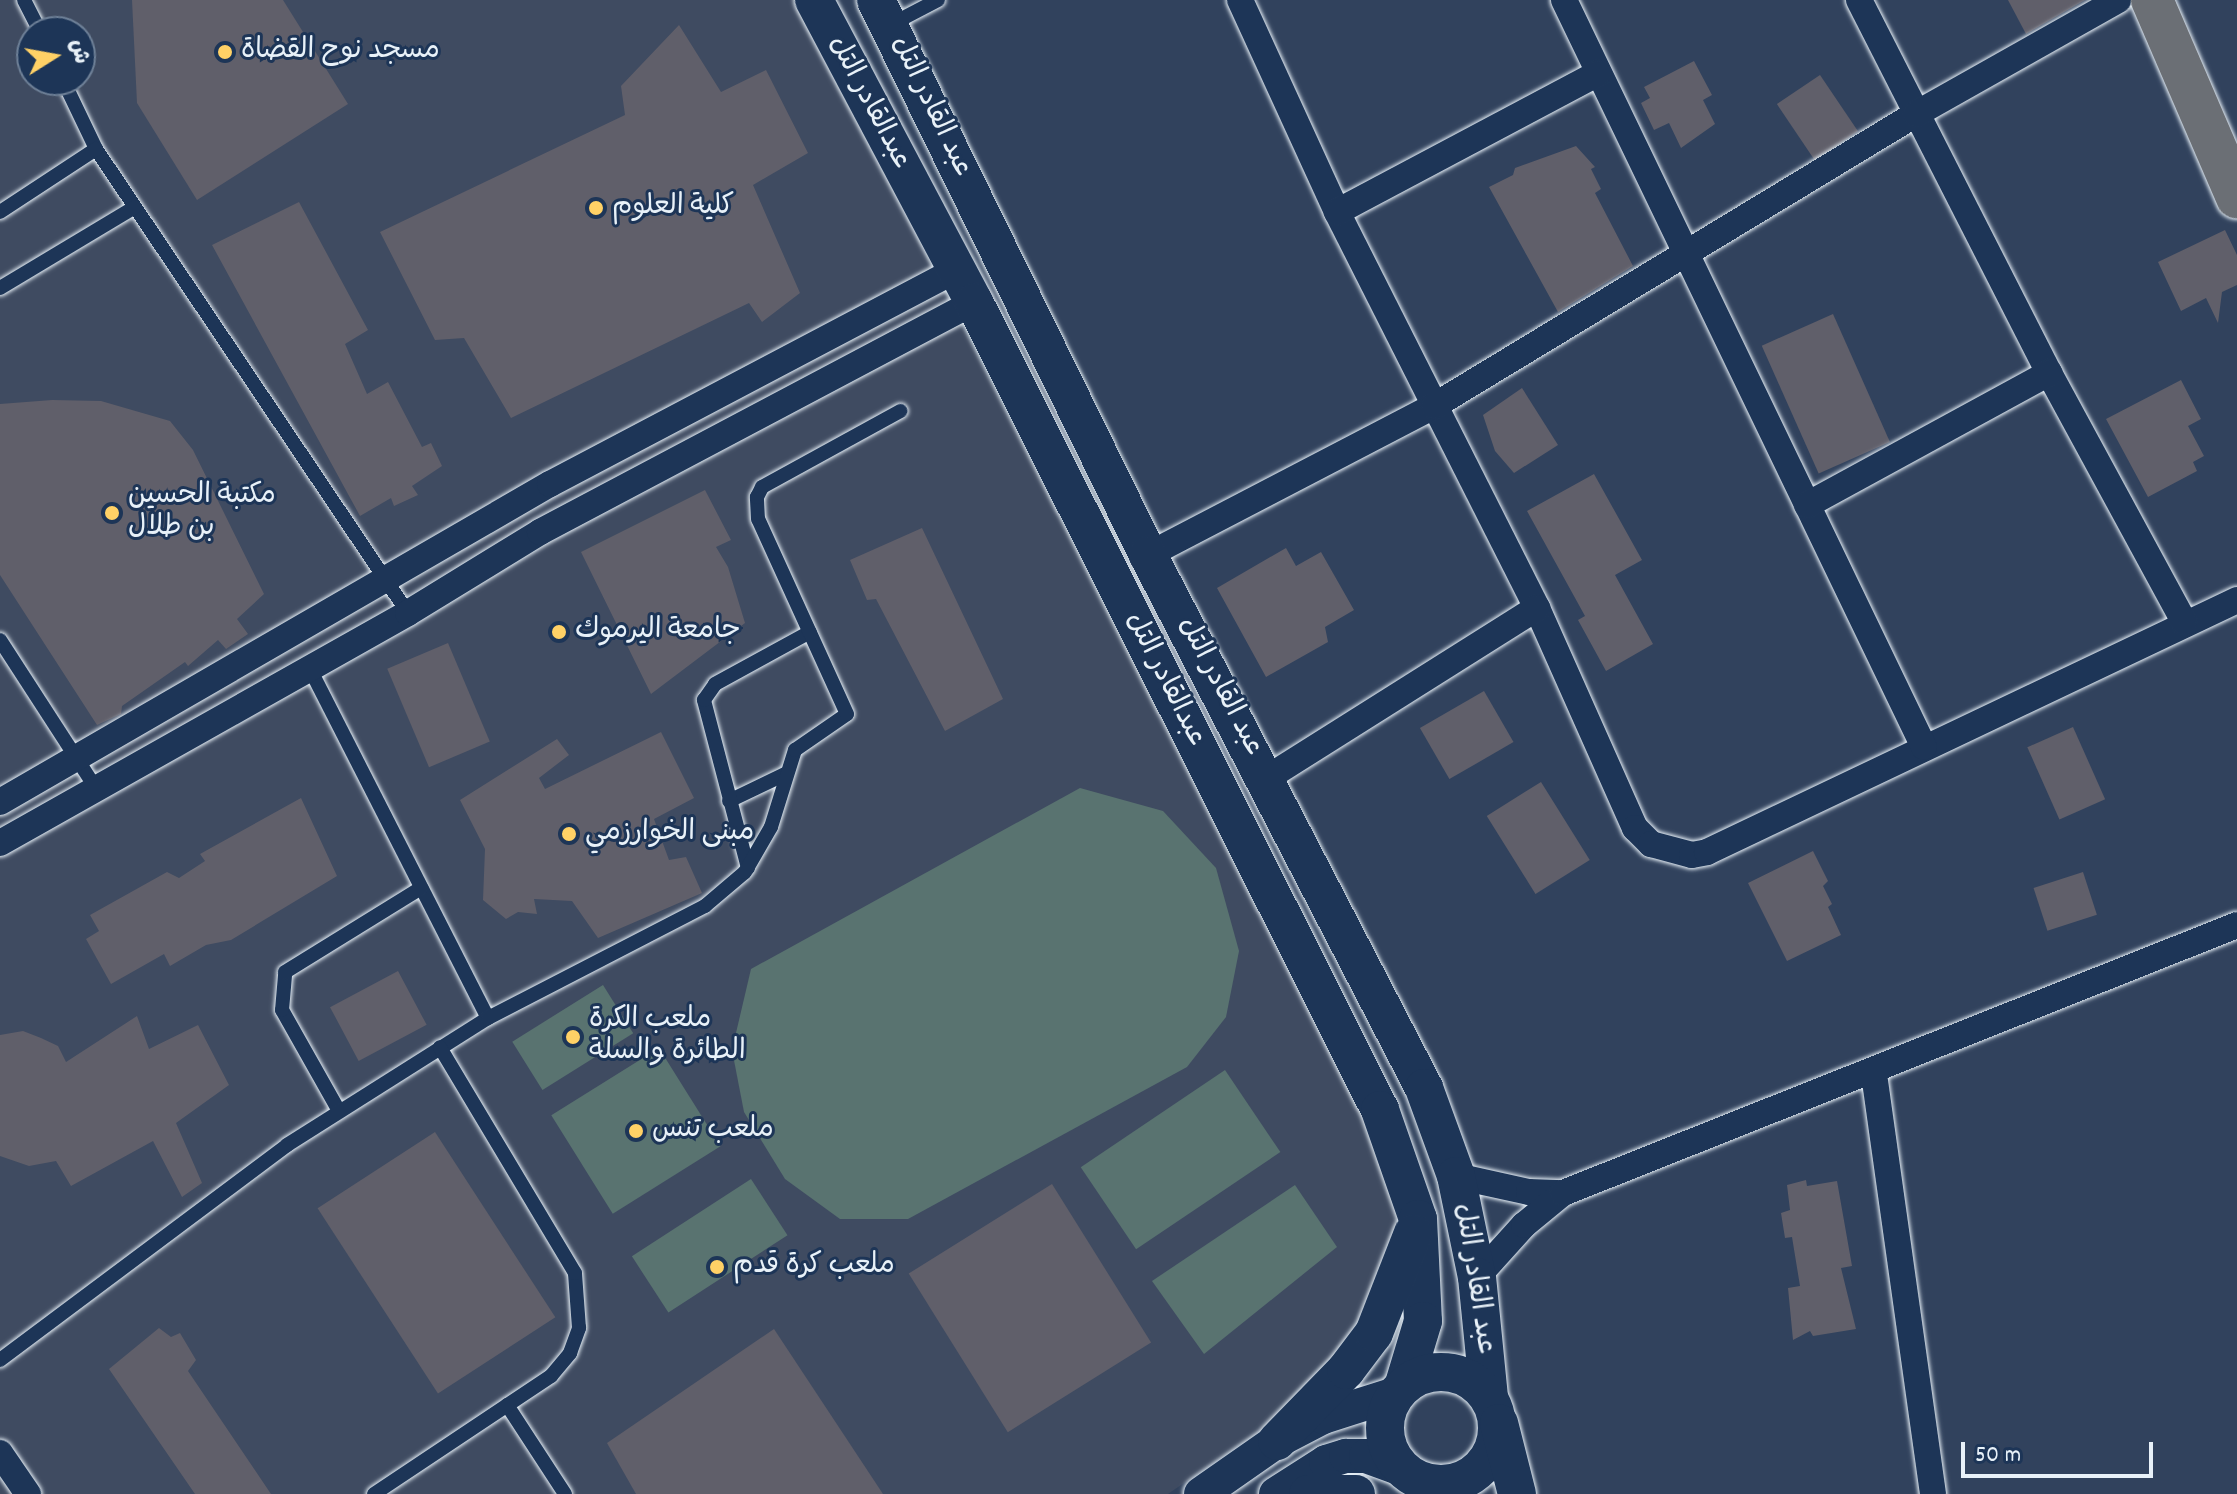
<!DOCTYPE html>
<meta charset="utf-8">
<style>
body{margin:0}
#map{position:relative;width:2237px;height:1494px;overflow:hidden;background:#31425d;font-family:Dekko,"Playpen Sans Arabic",sans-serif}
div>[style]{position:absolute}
.built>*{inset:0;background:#3f4b61}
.green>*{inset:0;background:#597370;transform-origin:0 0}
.building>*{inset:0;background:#605f6a;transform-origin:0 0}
.roads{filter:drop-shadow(0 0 2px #e8f1f8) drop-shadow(0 0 2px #e8f1f8)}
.service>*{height:14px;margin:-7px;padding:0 7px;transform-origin:7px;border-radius:7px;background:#1d3557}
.minor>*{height:26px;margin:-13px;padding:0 13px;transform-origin:13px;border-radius:13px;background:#1d3557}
.tertiary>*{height:34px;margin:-17px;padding:0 17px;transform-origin:17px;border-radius:17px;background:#1d3557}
.secondary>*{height:38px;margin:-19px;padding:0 19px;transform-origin:19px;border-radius:19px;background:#1d3557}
.secondary>.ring{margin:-19px;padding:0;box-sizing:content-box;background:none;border:38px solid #1d3557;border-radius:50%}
.primary>*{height:42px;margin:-21px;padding:0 21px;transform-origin:21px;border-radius:21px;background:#6b6f75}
.dots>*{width:22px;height:22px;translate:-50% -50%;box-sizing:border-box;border:4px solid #1d3557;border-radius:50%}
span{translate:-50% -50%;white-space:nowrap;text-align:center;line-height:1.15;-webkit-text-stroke:6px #1d3557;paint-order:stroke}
.poi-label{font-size:28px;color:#e8f1f8}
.left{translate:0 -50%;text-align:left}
.street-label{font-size:28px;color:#e8f1f8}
.north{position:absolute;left:16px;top:16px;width:80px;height:80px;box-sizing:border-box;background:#1d3557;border:2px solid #6e8097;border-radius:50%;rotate:79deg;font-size:22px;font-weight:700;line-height:32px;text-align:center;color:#e8f1f8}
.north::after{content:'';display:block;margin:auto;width:28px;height:36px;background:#ffd166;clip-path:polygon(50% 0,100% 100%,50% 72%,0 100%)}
.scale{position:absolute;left:1961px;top:1442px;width:192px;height:36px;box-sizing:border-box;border:4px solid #e8f1f8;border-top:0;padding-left:10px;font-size:24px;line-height:28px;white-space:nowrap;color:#e8f1f8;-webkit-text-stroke:6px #1d3557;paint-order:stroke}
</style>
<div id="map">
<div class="built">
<i style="clip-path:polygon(evenodd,0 0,796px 0,1400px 1184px,1389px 1298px,1277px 1419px,1168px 1494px,0 1494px,0 0,32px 32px,80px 32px,80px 80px,32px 80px,32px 32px)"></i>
</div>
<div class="green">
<i style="clip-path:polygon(1080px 788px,1163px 811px,1216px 868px,1239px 951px,1226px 1017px,1187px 1067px,908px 1219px,840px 1219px,785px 1179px,744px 1112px,732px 1050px,751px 969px)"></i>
<i style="left:603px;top:985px;width:57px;height:107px;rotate:58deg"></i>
<i style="left:659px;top:1048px;width:116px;height:127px;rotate:58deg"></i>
<i style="left:1225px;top:1070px;width:99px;height:174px;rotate:56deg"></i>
<i style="left:751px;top:1179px;width:67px;height:142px;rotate:57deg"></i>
<i style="clip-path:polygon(1295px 1185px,1337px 1247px,1204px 1354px,1152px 1281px)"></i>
</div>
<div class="building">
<i style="clip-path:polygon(132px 0,283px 0,348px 104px,197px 200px,137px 103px)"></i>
<i style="clip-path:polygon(2008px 0,2085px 0,2026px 34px)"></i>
<i style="clip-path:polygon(679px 25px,721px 92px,766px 70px,808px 153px,753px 185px,800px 293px,762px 322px,749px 303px,511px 418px,464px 338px,435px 340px,380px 232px,625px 115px,621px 86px)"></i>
<i style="clip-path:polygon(1694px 61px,1712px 95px,1703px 100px,1715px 124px,1681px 148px,1669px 123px,1654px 130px,1641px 103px,1650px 98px,1644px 87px)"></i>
<i style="left:1820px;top:75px;width:68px;height:52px;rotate:56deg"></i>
<i style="clip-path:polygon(1576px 146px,1595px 167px,1591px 169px,1601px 189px,1595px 193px,1633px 266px,1558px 312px,1489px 187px,1513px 175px,1515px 168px)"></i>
<i style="clip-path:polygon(299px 202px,368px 330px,345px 344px,367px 394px,388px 382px,422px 447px,431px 443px,442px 466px,412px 486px,418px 495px,394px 506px,391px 498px,360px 516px,212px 245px)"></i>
<i style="clip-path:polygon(2225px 230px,2237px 255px,2237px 285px,2222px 292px,2218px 323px,2206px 298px,2181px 311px,2158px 262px)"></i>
<i style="left:1833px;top:314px;width:140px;height:78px;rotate:66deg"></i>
<i style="clip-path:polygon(2181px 380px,2201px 419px,2188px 426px,2204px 456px,2193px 462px,2197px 471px,2148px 497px,2106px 419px)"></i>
<i style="clip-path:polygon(1522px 388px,1558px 445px,1514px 473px,1495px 451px,1483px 415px)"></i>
<i style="clip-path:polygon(52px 400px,101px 401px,170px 421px,193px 450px,264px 594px,237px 619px,248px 634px,226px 649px,218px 640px,188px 666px,185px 662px,122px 706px,121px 714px,97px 725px,0 575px,0 404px)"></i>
<i style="clip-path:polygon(1594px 474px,1642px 560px,1615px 575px,1653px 644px,1606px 671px,1578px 620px,1585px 616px,1527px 511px)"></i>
<i style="clip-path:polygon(705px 490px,731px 540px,716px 547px,728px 567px,745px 623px,651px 694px,581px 552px)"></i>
<i style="clip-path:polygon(922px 528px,1003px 699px,945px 731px,876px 599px,867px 600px,850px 560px)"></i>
<i style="clip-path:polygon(1286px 548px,1296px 566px,1321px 552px,1354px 610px,1325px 627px,1328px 642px,1266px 677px,1217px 588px)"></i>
<i style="left:448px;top:643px;width:107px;height:66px;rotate:67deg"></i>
<i style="left:1484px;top:691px;width:59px;height:74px;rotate:60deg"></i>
<i style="left:2073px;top:727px;width:79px;height:50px;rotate:66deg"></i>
<i style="clip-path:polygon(661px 732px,694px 798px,654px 819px,669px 860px,686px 857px,702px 893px,598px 938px,572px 901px,534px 899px,537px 914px,518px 912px,506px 919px,483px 900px,485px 849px,460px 800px,557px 739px,569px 755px,539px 778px,545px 789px)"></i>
<i style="left:1541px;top:782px;width:92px;height:64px;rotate:58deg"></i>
<i style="clip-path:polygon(301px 798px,337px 876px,231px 940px,206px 945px,170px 966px,164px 954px,111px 984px,86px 939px,99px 931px,90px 915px,167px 872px,179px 878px,205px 861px,200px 854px)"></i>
<i style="clip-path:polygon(1813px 851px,1828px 881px,1823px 886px,1832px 904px,1828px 907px,1841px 935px,1787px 961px,1748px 883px)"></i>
<i style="left:2083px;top:872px;width:45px;height:52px;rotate:72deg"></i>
<i style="left:398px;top:971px;width:61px;height:77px;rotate:62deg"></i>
<i style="clip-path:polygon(137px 1016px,149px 1049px,198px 1025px,229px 1085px,176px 1123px,202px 1183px,182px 1197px,153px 1141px,71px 1186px,56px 1161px,29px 1166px,0 1156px,0 1035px,23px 1031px,41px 1038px,58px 1046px,66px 1062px)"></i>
<i style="left:435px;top:1132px;width:221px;height:140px;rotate:57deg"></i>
<i style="clip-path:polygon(1806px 1180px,1807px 1186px,1837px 1181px,1852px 1266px,1841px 1268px,1856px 1329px,1813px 1336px,1810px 1331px,1793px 1340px,1788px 1288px,1800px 1286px,1792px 1237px,1785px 1238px,1781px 1213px,1790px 1210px,1787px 1185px)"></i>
<i style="left:1052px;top:1184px;width:187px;height:169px;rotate:58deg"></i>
<i style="clip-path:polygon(159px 1328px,171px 1337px,180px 1333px,196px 1360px,188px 1371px,271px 1494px,195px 1494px,109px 1369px)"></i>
<i style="clip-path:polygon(774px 1329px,883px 1494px,636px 1494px,607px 1443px)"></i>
</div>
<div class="roads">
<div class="service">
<i style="left:24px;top:0;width:36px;rotate:63deg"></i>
<i style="left:890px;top:25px;width:54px;rotate:-27.5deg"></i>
<i style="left:63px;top:80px;width:76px;rotate:64.4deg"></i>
<i style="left:96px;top:149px;width:559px;rotate:56.08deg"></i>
<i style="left:0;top:212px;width:115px;rotate:-33.3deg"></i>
<i style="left:0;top:288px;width:157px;rotate:-31deg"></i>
<i style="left:0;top:640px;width:175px;rotate:57.1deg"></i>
<i style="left:309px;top:667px;width:394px;rotate:63deg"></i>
<i style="left:729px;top:801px;width:62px;rotate:-25.7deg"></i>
<i style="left:748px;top:868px;width:174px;rotate:-104.7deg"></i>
<i style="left:704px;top:700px;width:19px;rotate:-55deg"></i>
<i style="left:715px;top:684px;width:108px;rotate:-28.7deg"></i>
<i style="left:339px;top:1111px;width:116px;rotate:-119.4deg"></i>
<i style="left:282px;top:1010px;width:38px;rotate:-85deg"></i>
<i style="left:285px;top:972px;width:160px;rotate:-31.7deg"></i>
<i style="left:0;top:1360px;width:359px;rotate:-36.8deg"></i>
<i style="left:287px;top:1145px;width:238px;rotate:-32.3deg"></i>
<i style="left:488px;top:1018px;width:244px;rotate:-27.3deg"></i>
<i style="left:705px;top:906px;width:52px;rotate:-40.4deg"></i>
<i style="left:745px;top:872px;width:52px;rotate:-60deg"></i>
<i style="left:771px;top:827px;width:81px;rotate:-72.7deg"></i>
<i style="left:795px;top:750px;width:63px;rotate:-34.7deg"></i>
<i style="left:847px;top:714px;width:214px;rotate:-114.5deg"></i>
<i style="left:758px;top:519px;width:22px;rotate:-93deg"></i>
<i style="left:757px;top:497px;width:11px;rotate:-63deg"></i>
<i style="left:762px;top:487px;width:158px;rotate:-28.8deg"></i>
<i style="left:507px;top:1405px;width:106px;rotate:56.9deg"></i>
<i style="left:374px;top:1494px;width:213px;rotate:-33.7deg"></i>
<i style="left:551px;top:1376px;width:30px;rotate:-50deg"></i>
<i style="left:570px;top:1353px;width:27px;rotate:-70deg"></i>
<i style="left:579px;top:1328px;width:55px;rotate:-94.2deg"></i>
<i style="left:575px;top:1273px;width:263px;rotate:-120.9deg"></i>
</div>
<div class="minor">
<i style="left:1240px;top:0;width:233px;rotate:65.4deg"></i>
<i style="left:1337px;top:212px;width:444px;rotate:63.2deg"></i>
<i style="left:1537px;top:608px;width:241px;rotate:66deg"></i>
<i style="left:1635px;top:828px;width:23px;rotate:45deg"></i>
<i style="left:1651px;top:844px;width:42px;rotate:15deg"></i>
<i style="left:1692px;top:855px;width:15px;rotate:-11deg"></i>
<i style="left:1707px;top:852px;width:587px;rotate:-25.43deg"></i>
<i style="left:1564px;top:0;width:829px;rotate:64.27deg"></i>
<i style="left:1859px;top:0;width:419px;rotate:63deg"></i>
<i style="left:2049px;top:373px;width:283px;rotate:61.5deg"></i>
<i style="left:1337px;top:212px;width:296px;rotate:-28deg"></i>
<i style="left:1807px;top:505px;width:276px;rotate:-28.6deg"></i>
<i style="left:1148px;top:555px;width:322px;rotate:-27.5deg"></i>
<i style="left:1434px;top:406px;width:564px;rotate:-31.21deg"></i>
<i style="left:1916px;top:114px;width:232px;rotate:-29.4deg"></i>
<i style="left:1267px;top:778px;width:319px;rotate:-32.2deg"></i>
<i style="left:0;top:802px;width:635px;rotate:-30.04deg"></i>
<i style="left:550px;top:484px;width:460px;rotate:-27.8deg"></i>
<i style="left:0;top:843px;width:468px;rotate:-29.4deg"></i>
<i style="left:408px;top:613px;width:155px;rotate:-31.5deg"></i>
<i style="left:540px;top:532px;width:491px;rotate:-27.9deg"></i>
<i style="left:1874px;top:1074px;width:424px;rotate:82deg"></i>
<i style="left:1456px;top:1176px;width:75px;rotate:12.4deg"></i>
<i style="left:1529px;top:1192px;width:34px;rotate:2deg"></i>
<i style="left:1477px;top:1277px;width:70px;rotate:-47.9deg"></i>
<i style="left:1524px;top:1225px;width:50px;rotate:-39.4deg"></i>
<i style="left:1563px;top:1193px;width:725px;rotate:-21.68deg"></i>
<i style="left:0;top:1453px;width:50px;rotate:55.7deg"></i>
</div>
<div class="tertiary">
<i style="left:1201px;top:1494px;width:93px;rotate:-34.9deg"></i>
<i style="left:1277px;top:1441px;width:52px;rotate:-27.6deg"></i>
<i style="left:1323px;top:1417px;width:76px;rotate:-17.7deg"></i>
<i style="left:1276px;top:1494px;width:59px;rotate:-32.6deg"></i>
<i style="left:1326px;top:1462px;width:21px;rotate:-17deg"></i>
<i style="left:1346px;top:1456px;width:20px"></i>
<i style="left:1366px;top:1456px;width:40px;rotate:20.2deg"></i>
</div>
<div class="secondary">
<i style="left:814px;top:0;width:342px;rotate:62.1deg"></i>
<i style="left:974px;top:302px;width:904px;rotate:63.32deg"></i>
<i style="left:1380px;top:1110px;width:115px;rotate:70.8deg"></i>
<i style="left:1418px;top:1219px;width:102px;rotate:87.2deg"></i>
<i style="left:1423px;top:1321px;width:66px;rotate:106.8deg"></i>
<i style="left:876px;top:0;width:618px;rotate:63.89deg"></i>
<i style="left:1148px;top:555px;width:600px;rotate:62.62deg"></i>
<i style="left:1424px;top:1088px;width:94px;rotate:70deg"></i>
<i style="left:1456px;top:1176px;width:103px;rotate:78.3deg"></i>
<i style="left:1477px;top:1277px;width:121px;rotate:84.3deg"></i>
<i class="ring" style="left:1385px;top:1372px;width:74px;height:74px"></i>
<i style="left:1499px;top:1423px;width:73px;rotate:75.8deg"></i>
<i style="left:1277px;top:1441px;width:99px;rotate:-45.8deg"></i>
<i style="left:1346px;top:1370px;width:46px;rotate:-52.9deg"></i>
<i style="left:1374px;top:1333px;width:107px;rotate:-68.7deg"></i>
<i style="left:1308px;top:1494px;width:48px"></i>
</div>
<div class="primary">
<i style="left:2152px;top:0;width:215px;rotate:66.7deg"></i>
</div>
</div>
<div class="dots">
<i style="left:225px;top:52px;background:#ffd166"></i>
<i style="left:596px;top:208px;background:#ffd166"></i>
<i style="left:112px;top:513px;background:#ffd166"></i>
<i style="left:559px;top:632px;background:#ffd166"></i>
<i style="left:569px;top:834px;background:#ffd166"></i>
<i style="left:573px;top:1037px;background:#ffd166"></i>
<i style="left:636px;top:1131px;background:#ffd166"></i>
<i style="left:717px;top:1267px;background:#ffd166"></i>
</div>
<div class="poi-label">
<span class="left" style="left:241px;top:52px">مسجد نوح القضاة</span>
<span class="left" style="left:612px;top:208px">كلية العلوم</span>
<span class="left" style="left:128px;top:513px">مكتبة الحسين<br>بن طلال</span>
<span class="left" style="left:575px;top:632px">جامعة اليرموك</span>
<span class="left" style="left:585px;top:834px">مبنى الخوارزمي</span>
<span class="left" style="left:589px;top:1037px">ملعب الكرة<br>الطائرة والسلة</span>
<span class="left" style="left:652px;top:1131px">ملعب تنس</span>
<span class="left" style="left:733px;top:1267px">ملعب كرة قدم</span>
</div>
<div class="street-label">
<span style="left:868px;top:103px;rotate:62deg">عبدالقادر التل</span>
<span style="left:930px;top:107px;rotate:64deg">عبد القادر التل</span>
<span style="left:1164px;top:680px;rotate:63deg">عبدالقادر التل</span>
<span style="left:1219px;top:687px;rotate:62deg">عبد القادر التل</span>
<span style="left:1473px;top:1279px;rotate:81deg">عبد القادر التل</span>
</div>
<div class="north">ش</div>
<div class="scale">50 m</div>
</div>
